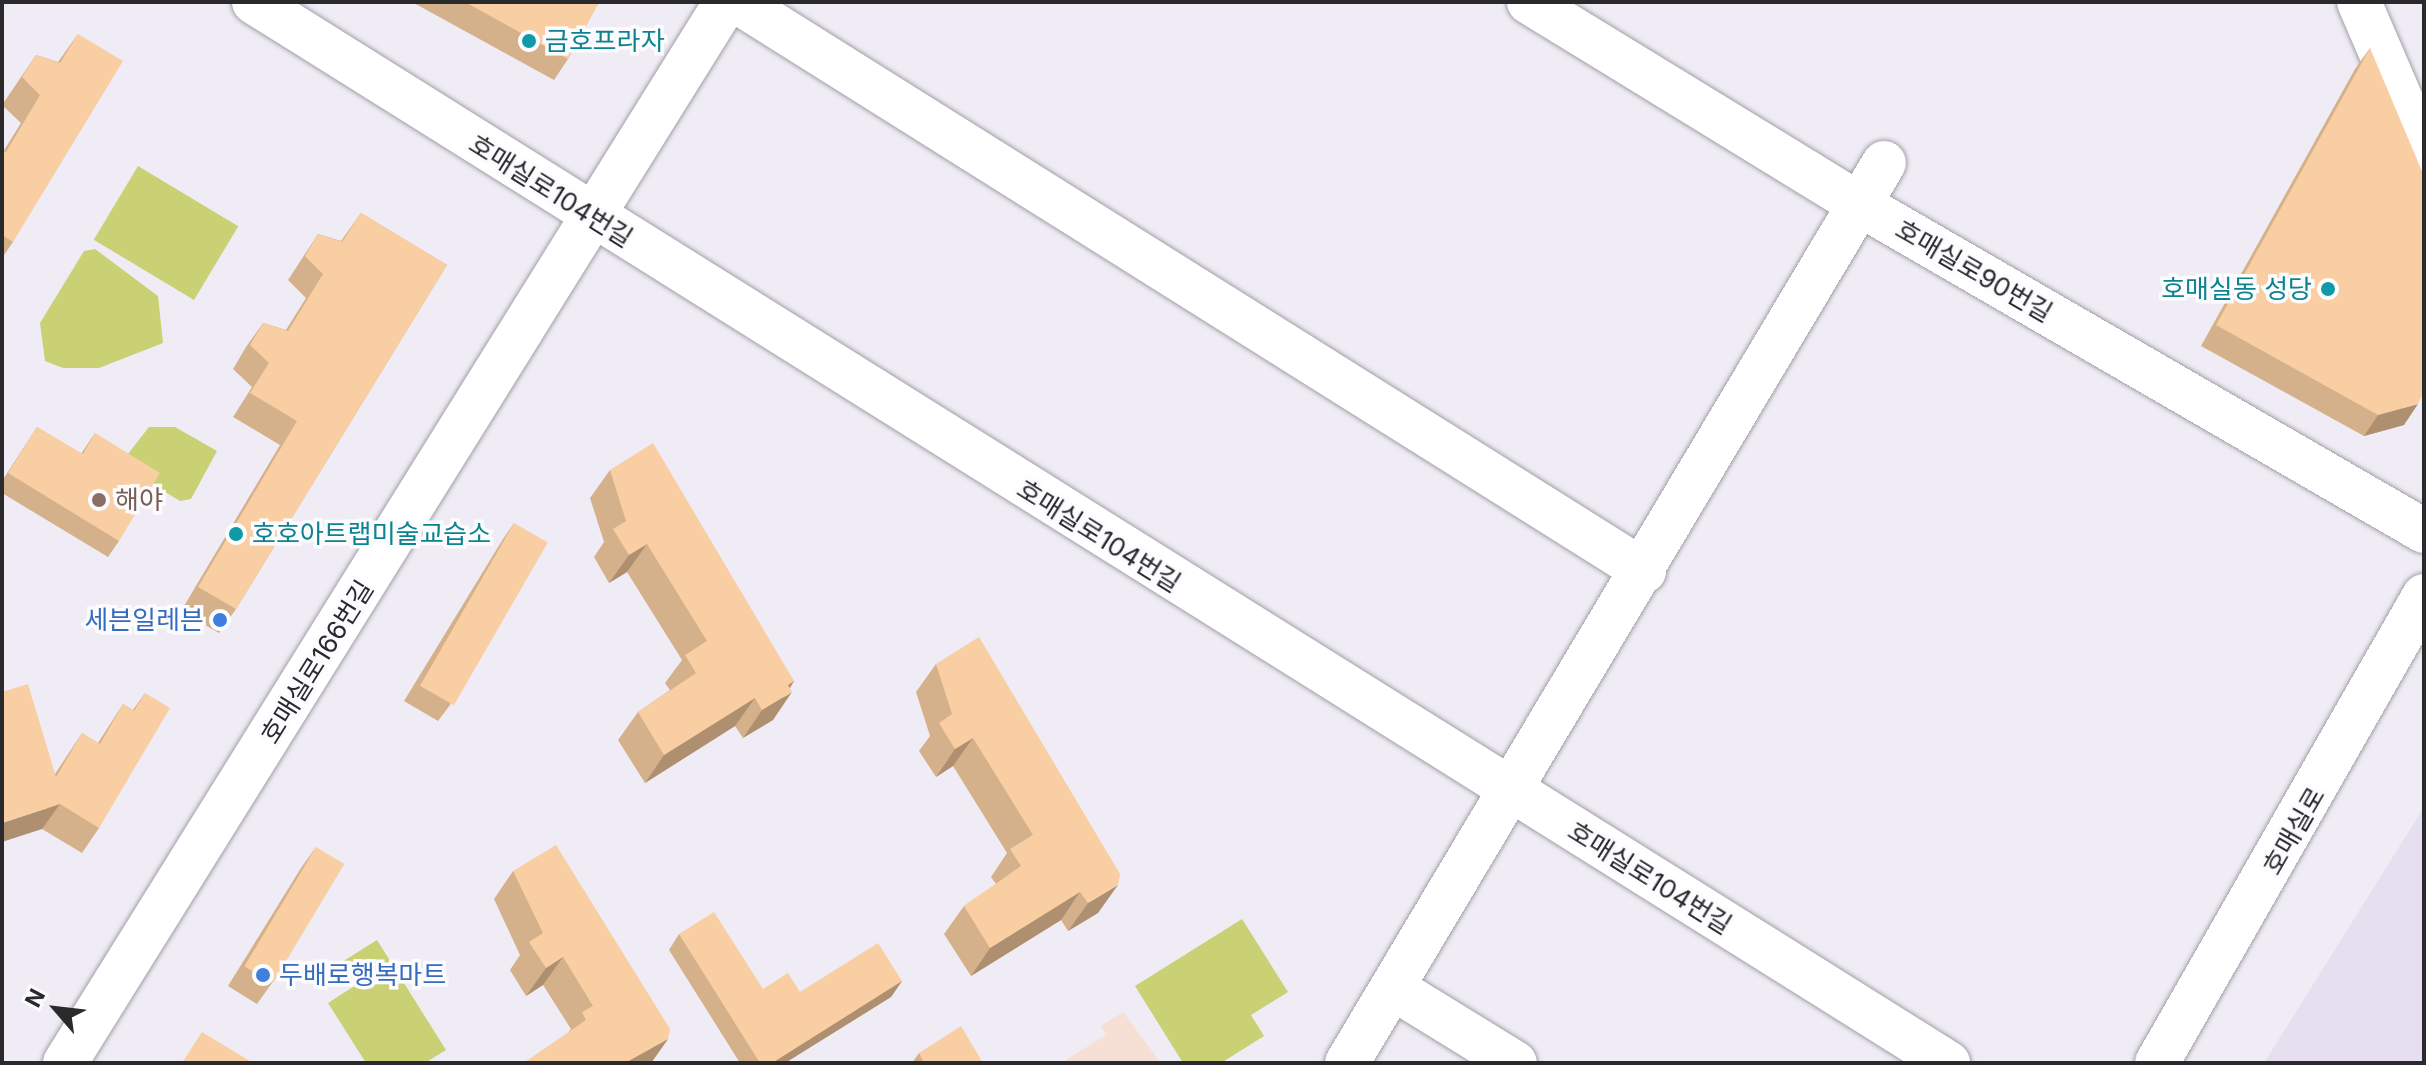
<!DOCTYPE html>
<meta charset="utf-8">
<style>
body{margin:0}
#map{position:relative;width:2426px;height:1065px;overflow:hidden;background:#efecf5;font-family:Inter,"Noto Sans KR",sans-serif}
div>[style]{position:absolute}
.built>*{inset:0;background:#e5dfef}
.education>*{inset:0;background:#f6dfd4}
.green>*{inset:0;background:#c9d174;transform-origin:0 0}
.roads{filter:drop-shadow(0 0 2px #a19fa7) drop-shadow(0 0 2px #a19fa7)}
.minor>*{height:44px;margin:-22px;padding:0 22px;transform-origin:22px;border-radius:22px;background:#fff}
.wall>*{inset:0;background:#d5b18b}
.shaded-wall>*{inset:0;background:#ae9071}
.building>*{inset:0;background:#f8cea2;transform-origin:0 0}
.dots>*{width:22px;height:22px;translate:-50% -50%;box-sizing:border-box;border:4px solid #fcfbfe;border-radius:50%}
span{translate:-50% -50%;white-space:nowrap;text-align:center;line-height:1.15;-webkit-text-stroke:7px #fcfbfe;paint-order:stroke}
.culture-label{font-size:26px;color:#0d838f}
.left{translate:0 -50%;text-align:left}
.right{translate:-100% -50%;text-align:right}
.street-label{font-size:26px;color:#2a292c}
.education-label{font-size:26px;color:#785e54}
.shop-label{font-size:26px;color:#366cbe}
.frame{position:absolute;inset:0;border:4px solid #2a292c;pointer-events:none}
.north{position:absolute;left:16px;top:969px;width:80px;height:80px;-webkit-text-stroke:6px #fcfbfe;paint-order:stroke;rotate:298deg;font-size:22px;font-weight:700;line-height:32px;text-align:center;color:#2a292c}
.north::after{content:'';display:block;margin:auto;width:28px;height:36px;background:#2a292c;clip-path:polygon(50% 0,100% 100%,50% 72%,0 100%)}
</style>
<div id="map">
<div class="built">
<i style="clip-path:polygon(2424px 807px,2424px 1063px,2264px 1063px)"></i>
</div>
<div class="education">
<i style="clip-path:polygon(1123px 1012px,1161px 1063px,1061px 1063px,1106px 1035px,1101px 1026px)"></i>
</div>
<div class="green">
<i style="left:138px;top:166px;width:117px;height:86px;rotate:31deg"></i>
<i style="clip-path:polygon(95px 249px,158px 296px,163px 343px,99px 368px,63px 368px,45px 361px,40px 323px,84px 251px)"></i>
<i style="clip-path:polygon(149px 427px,175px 427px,217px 451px,191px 499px,180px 501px,126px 468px,124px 459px)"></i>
<i style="clip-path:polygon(1242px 919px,1288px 992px,1251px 1015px,1264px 1036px,1221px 1063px,1183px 1063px,1135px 986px)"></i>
<i style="clip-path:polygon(377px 940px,446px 1050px,425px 1063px,366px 1063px,328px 1003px,356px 985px,342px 962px)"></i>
</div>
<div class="roads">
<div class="minor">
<i style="left:254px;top:2px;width:1999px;rotate:32.06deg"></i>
<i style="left:738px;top:2px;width:1070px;rotate:32.13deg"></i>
<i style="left:1529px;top:2px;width:387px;rotate:31.5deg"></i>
<i style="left:1859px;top:204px;width:653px;rotate:30.06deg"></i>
<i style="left:2359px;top:2px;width:164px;rotate:66.7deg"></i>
<i style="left:1393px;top:988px;width:143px;rotate:31.6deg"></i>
<i style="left:65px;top:1063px;width:1250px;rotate:-58.08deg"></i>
<i style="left:1347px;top:1063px;width:1048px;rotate:-59.18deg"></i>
<i style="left:2157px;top:1063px;width:538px;rotate:-60.24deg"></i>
</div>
</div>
<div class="wall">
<i style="clip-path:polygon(412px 2px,599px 2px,568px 59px,554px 80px)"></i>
<i style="clip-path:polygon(78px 34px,13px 242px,2px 258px,2px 151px,3px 152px,21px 123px,2px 105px,36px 55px,58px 62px)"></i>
<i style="clip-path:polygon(2370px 48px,2404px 425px,2364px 436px,2201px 346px,2355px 69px)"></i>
<i style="clip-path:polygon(361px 213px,447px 265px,236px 609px,219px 633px,181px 611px,280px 445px,233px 417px,252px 387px,233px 369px,246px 347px,263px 323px,286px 330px,306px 298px,288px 280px,318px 234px,341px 241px)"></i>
<i style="clip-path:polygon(37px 427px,81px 454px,95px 433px,119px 541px,108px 557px,2px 493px,2px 481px)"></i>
<i style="clip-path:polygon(610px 470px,794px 681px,773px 720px,743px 738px,735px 726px,645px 783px,618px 740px,638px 712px,670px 690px,665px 683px,682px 660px,627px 572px,609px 583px,594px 557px,604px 542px,590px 498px)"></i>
<i style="clip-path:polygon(514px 523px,450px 705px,438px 721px,404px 701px,503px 539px)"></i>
<i style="clip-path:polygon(936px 664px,1098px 913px,1068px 931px,1061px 920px,971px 976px,944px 934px,964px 906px,996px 884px,991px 877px,1007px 853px,953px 766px,936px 777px,919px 751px,930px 736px,916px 692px)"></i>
<i style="clip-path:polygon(145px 693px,99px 828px,82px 853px,42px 829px,55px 774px,82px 733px,98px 743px,123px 704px,133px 710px)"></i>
<i style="clip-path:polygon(316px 847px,272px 983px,257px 1004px,228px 986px,301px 868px)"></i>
<i style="clip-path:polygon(513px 871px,668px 1039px,651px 1063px,524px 1063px,568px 1033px,571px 1029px,543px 985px,526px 996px,510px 970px,520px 955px,494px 899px)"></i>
<i style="clip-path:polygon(679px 934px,763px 989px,800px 992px,902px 981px,891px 997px,785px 1063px,740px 1063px,669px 950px)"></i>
<i style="clip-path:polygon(919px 1053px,983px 1063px,912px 1063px)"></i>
</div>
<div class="shaded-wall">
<i style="clip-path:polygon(2418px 404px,2404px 425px,2364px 436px,2378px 415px)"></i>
<i style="clip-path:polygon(647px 544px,627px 572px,609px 583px,629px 555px)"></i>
<i style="clip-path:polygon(794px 681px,783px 698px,792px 692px,773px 720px,743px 738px,762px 710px,788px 685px)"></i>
<i style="clip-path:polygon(755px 698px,735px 726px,645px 783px,664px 755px)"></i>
<i style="clip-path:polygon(973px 738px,953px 766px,936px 777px,955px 749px)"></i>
<i style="clip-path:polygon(60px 804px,42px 829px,2px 842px,2px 823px)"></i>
<i style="clip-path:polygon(1118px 885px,1098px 913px,1068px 931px,1088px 903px)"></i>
<i style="clip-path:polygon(1080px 892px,1061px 920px,971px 976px,990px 948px)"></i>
<i style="clip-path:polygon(563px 957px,543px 985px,526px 996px,546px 968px)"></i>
<i style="clip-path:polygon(902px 981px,891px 997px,785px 1063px,772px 1063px)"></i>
<i style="clip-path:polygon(668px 1039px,651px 1063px,625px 1063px)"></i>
</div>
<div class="building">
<i style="clip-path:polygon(465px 2px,599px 2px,568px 59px)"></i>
<i style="clip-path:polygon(78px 34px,123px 61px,13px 242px,2px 235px,2px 151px,6px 152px,40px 95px,22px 77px,36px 55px,60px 63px)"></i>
<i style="clip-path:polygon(2370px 48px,2424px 176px,2424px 391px,2418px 404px,2378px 415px,2216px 325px)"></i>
<i style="clip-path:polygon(361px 213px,447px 265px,236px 609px,198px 587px,297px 421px,250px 393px,269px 363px,250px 345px,263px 323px,288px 331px,323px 274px,305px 256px,318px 234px,342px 242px)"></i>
<i style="clip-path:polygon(37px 427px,83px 454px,95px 433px,160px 473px,119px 541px,8px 473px)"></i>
<i style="clip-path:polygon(653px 443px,794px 681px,788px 685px,792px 692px,762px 710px,755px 698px,664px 755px,638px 712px,696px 673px,685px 655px,707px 641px,647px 544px,629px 555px,613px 529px,626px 521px,610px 470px)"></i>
<i style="left:514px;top:523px;width:39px;height:188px;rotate:30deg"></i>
<i style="clip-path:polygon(979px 637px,1120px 874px,1118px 885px,1088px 903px,1080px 892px,990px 948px,964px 906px,1021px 866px,1010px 849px,1033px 835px,973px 738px,955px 749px,939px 723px,952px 714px,936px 664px)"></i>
<i style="clip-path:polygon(28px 684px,56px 777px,82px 733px,100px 744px,123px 704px,134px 711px,145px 693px,170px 708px,99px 828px,60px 804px,2px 823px,2px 692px)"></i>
<i style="clip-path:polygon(556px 845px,670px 1029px,668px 1039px,625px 1063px,524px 1063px,586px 1020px,582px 1012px,593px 1006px,563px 957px,546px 968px,529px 942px,543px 933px,513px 871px)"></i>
<i style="left:316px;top:847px;width:33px;height:139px;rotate:31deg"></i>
<i style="clip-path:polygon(714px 912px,763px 989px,788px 973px,800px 992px,878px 943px,902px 981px,772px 1063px,760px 1063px,679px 934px)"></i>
<i style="clip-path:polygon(961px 1026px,983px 1063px,924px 1063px,919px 1053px)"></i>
<i style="clip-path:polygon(202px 1032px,253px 1063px,182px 1063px)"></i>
</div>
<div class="dots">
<i style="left:529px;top:41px;background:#0f9aa8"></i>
<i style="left:2328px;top:289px;background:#0f9aa8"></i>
<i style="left:99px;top:500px;background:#8d6e63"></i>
<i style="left:236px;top:534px;background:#0f9aa8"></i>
<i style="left:220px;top:620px;background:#3f7fe0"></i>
<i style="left:263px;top:975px;background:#3f7fe0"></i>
</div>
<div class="culture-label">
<span class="left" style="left:545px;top:41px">금호프라자</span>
<span class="right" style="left:2312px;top:289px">호매실동 성당</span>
<span class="left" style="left:252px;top:534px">호호아트랩미술교습소</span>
</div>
<div class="street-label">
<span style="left:551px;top:191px;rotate:32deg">호매실로104번길</span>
<span style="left:1974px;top:271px;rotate:30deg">호매실로90번길</span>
<span style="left:1099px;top:536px;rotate:32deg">호매실로104번길</span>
<span style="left:317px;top:662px;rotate:-58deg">호매실로166번길</span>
<span style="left:2294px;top:831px;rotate:-60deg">호매실로</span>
<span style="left:1650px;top:878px;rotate:32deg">호매실로104번길</span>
</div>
<div class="education-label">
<span class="left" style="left:115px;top:500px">해야</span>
</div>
<div class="shop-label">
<span class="right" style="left:204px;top:620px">세븐일레븐</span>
<span class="left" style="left:279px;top:975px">두배로행복마트</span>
</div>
<div class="frame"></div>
<div class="north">N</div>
</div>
